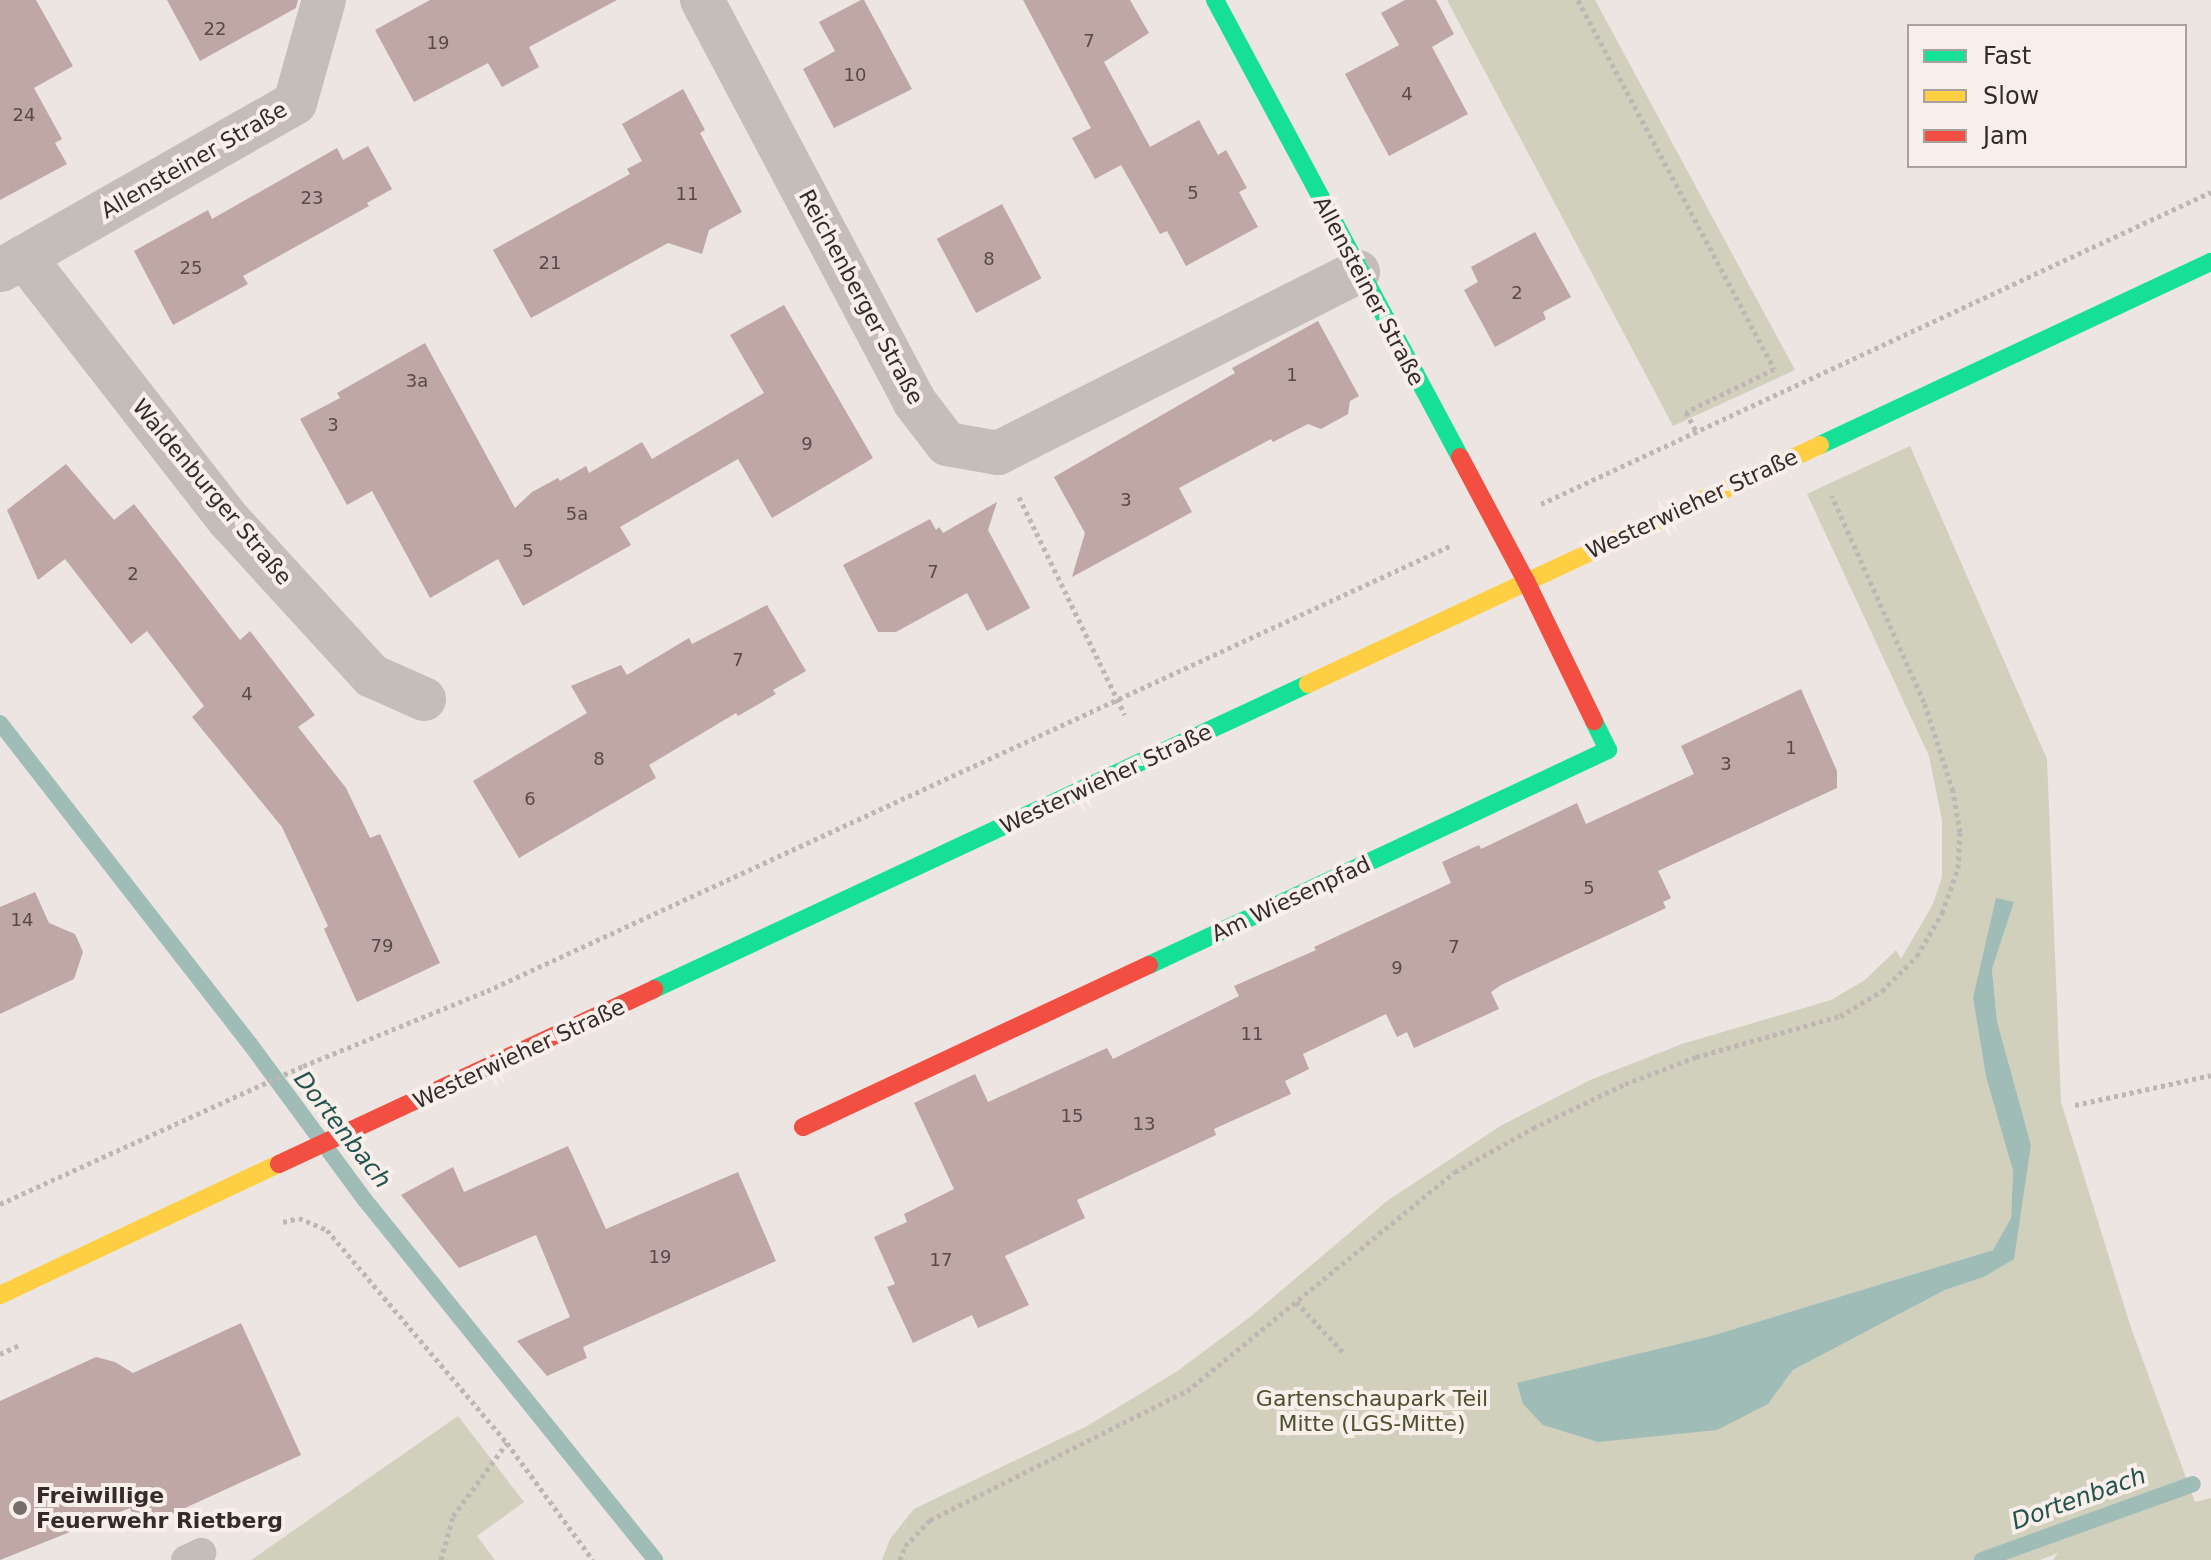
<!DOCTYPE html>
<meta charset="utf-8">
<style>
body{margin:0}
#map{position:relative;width:2211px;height:1560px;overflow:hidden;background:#ece5e2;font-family:"DejaVu Sans",sans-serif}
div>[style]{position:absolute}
.green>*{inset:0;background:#d0d0bd}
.water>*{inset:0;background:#a0bcb7}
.stream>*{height:16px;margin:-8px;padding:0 8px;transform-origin:8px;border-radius:8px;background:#a0bcb7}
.building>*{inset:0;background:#bea7a5;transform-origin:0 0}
.path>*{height:5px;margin-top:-2.5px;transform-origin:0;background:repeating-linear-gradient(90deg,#beb6b3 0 4px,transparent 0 8px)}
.lane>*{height:30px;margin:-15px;padding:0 15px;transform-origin:15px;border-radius:15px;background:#c5bdba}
.street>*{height:44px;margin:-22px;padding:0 22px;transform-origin:22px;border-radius:22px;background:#c5bdba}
.fast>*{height:18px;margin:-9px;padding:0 9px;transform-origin:9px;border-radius:9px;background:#16e098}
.slow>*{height:18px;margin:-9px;padding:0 9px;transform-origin:9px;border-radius:9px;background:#ffcf43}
.jam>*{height:18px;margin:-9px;padding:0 9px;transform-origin:9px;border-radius:9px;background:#f24e42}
.dots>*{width:22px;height:22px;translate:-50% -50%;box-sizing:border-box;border:4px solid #f8efea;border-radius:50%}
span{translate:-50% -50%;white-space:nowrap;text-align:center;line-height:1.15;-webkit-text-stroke:8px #f8efea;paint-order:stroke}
.number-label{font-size:18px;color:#584a48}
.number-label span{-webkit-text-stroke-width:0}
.street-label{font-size:22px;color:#362b29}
.park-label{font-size:22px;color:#4b522f}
.poi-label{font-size:22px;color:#362b29;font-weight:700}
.left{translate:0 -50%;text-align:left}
.water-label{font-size:24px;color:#22534e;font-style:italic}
.legend{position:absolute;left:1907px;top:24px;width:280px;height:144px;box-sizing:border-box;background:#f8efea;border:2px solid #aaa19d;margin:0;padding:10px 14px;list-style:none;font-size:24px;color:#362b29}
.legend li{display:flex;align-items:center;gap:16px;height:40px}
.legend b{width:40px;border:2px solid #aaa19d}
</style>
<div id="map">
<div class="green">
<i style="clip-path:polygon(1447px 0,1595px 0,1795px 370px,1673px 426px)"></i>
<i style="clip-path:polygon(evenodd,1910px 446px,2047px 759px,2061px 1102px,2131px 1328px,2195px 1502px,2211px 1498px,2211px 1560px,2053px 1560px,2058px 1553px,2040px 1560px,882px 1560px,890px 1539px,914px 1509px,1087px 1426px,1176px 1372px,1250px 1317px,1387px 1201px,1502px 1125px,1590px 1080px,1682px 1044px,1831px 1000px,1865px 980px,1896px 950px,1901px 959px,1933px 904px,1942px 877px,1942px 820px,1929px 756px,1807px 494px,1910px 446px,2014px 902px,1992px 969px,1997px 1021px,2031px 1145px,2013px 1259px,1984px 1277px,1945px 1290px,1793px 1370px,1768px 1404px,1518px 1383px,1711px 1336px,1993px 1250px,2011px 1218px,2013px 1171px,1986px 1077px,1973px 998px,2014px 902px)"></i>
<i style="clip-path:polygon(458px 1416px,524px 1502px,477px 1536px,495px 1560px,251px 1560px)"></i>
</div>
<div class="water">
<i style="clip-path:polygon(1996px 898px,2014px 902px,1992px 969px,1997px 1021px,2031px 1145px,2014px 1259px,1984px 1277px,1945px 1290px,1793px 1370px,1768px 1404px,1717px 1430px,1598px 1442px,1543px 1425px,1523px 1404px,1517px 1383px,1711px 1336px,1993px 1250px,2011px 1218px,2013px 1171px,1986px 1077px,1973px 998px)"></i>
</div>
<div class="stream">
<i style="left:0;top:723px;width:407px;rotate:52.1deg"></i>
<i style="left:250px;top:1044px;width:194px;rotate:53.6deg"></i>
<i style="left:365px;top:1200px;width:462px;rotate:51.1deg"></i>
<i style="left:1982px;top:1560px;width:224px;rotate:-19.8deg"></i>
</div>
<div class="building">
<i style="clip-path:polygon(0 0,36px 0,73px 66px,34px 88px,62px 139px,55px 143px,67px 164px,0 200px)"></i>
<i style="clip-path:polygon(167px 0,298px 0,296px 8px,200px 61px)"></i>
<i style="clip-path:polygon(430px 0,617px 0,529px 47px,539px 67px,502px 87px,488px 63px,414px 102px,375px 30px)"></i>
<i style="clip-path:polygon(861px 0,864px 0,912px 89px,834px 128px,803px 69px,835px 51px,819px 22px)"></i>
<i style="clip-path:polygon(1023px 0,1130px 0,1149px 33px,1104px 62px,1150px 147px,1199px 120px,1218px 155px,1226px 150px,1247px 188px,1239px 192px,1258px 227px,1186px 266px,1167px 231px,1160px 234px,1121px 165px,1095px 179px,1072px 138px,1091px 128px)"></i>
<i style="clip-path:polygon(1405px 0,1436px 0,1454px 34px,1432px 47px,1468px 114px,1389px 156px,1345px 74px,1399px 45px,1381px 13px)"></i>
<i style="clip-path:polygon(683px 89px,705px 130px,700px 133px,742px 212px,709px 230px,702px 254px,668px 243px,531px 318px,493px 250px,630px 174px,627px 169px,642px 161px,622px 124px)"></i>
<i style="clip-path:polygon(368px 146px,392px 189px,367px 203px,369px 206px,243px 276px,248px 284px,173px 325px,134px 251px,208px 210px,212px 219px,337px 148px,343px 160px)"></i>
<i style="left:1002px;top:204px;width:84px;height:74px;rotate:62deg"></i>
<i style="clip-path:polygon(1535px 232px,1571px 297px,1543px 312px,1546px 319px,1495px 347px,1464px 290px,1478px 282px,1471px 267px)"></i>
<i style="clip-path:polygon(784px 305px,873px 458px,772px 518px,738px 459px,620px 527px,631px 545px,523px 606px,498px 559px,430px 598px,372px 491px,347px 505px,300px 419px,340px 398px,337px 393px,425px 343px,515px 508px,532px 492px,558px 478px,560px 481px,586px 466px,589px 473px,642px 442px,652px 459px,764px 393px,730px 335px)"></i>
<i style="clip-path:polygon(1318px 321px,1359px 396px,1350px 401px,1348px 414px,1321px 429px,1308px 424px,1273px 442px,1271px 439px,1179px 488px,1192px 512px,1072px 577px,1085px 533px,1054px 477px,1235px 373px,1232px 368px)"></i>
<i style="clip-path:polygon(66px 464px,114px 520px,134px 504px,240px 640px,250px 631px,315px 715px,298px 727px,346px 788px,370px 838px,380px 834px,440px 963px,357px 1002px,324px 929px,328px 926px,282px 827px,192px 717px,204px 706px,147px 631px,131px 644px,65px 559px,38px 580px,7px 510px)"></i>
<i style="clip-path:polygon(997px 502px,988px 530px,1030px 608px,987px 631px,967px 593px,896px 632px,878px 632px,843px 565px,930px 519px,936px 530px,939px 527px,943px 533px)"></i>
<i style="clip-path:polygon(767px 605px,806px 671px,773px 690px,776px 694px,738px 716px,736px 713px,649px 765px,656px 778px,519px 858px,473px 781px,587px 713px,571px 686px,621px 665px,627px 675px,689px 638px,692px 644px)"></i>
<i style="clip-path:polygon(1801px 689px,1837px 771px,1837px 788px,1658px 871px,1671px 898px,1663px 902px,1666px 908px,1501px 985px,1491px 992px,1499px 1009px,1414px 1048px,1407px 1032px,1397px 1037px,1386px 1014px,1303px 1054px,1309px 1069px,1285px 1081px,1291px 1094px,1214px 1129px,1216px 1135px,1077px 1200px,1085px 1218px,1005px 1256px,1029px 1305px,978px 1328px,972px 1315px,913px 1343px,887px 1287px,895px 1284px,874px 1237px,907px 1222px,904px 1214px,954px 1189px,914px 1103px,975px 1074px,988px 1102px,1107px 1048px,1113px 1059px,1239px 996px,1234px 986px,1316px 950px,1314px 947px,1451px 883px,1442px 862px,1479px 845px,1481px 849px,1577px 803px,1586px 824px,1694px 774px,1681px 746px)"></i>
<i style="clip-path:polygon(35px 892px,49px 923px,75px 934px,83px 952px,74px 979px,0 1014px,0 907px)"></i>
<i style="clip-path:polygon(568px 1146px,606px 1229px,738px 1172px,776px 1261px,583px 1347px,587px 1358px,547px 1376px,517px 1341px,570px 1317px,536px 1235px,459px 1268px,401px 1195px,453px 1167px,464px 1192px)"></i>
<i style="clip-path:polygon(241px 1323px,301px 1455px,139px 1529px,130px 1508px,0 1560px,0 1401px,96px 1357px,115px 1362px,133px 1373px)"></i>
</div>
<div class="path">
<i style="left:1578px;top:0;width:418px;rotate:62deg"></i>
<i style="left:1774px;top:369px;width:98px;rotate:154deg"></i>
<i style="left:1686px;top:412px;width:21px;rotate:62deg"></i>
<i style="left:1019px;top:497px;width:242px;rotate:64.1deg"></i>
<i style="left:1541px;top:504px;width:739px;rotate:-24.97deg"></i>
<i style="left:2075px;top:1105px;width:139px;rotate:-12.4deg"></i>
<i style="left:0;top:1204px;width:333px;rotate:-24.5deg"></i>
<i style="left:303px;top:1066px;width:199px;rotate:-22.2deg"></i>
<i style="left:487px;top:991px;width:1063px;rotate:-24.81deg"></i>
<i style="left:283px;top:1222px;width:16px;rotate:-14deg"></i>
<i style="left:299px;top:1218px;width:30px;rotate:23deg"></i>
<i style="left:327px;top:1230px;width:279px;rotate:49.8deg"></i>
<i style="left:507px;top:1443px;width:145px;rotate:53.7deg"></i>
<i style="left:1296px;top:1302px;width:71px;rotate:46.7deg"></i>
<i style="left:0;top:1354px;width:23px;rotate:-25deg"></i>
<i style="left:441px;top:1560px;width:46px;rotate:-74.7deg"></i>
<i style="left:453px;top:1516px;width:91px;rotate:-53.5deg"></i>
<i style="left:900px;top:1560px;width:15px;rotate:-70deg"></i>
<i style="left:905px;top:1546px;width:36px;rotate:-46deg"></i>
<i style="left:930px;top:1520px;width:288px;rotate:-26.7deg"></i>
<i style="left:1187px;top:1391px;width:346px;rotate:-39.3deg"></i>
<i style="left:1455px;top:1172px;width:90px;rotate:-29.4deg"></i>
<i style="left:1533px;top:1128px;width:102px;rotate:-25.6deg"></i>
<i style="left:1625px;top:1084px;width:76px;rotate:-20.8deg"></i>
<i style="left:1696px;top:1057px;width:150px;rotate:-15.9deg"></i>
<i style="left:1840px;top:1016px;width:49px;rotate:-30.8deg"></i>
<i style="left:1882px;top:991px;width:49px;rotate:-45deg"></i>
<i style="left:1917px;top:956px;width:50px;rotate:-59.8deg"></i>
<i style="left:1942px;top:913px;width:48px;rotate:-70.4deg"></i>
<i style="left:1958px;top:868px;width:36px;rotate:-87deg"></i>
<i style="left:1960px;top:832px;width:42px;rotate:-99.7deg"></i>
<i style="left:1953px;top:791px;width:94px;rotate:-108deg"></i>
<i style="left:1924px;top:702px;width:226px;rotate:-114.1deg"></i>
</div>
<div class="lane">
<i style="left:186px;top:1560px;width:17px;rotate:-25deg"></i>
</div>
<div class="street">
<i style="left:702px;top:0;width:454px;rotate:62.1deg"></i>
<i style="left:914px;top:401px;width:54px;rotate:52.5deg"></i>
<i style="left:947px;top:444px;width:52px;rotate:10deg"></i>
<i style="left:998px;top:453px;width:403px;rotate:-26.7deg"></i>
<i style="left:24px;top:257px;width:332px;rotate:52.1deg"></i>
<i style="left:228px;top:519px;width:213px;rotate:47.5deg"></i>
<i style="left:372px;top:676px;width:57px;rotate:23.9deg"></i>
<i style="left:1px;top:270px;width:338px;rotate:-29.6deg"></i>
<i style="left:295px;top:103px;width:107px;rotate:-74.3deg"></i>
</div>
<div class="fast">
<i style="left:1215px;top:0;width:519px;rotate:61.8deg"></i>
<i style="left:1820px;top:445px;width:432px;rotate:-25.1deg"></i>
<i style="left:1149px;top:965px;width:507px;rotate:-25.1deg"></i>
<i style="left:1608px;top:750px;width:32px;rotate:-116deg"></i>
<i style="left:654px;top:989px;width:722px;rotate:-25deg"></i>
</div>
<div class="slow">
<i style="left:1308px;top:684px;width:565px;rotate:-25.02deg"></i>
<i style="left:0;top:1295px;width:308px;rotate:-25.2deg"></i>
</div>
<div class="jam">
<i style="left:1460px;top:457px;width:140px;rotate:62deg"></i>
<i style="left:1526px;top:581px;width:156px;rotate:64.1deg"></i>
<i style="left:803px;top:1127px;width:382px;rotate:-25.1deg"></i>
<i style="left:279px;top:1164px;width:414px;rotate:-25deg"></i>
</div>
<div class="dots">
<i style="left:20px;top:1508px;background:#766c6a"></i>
</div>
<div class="number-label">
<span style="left:215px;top:29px">22</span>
<span style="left:1089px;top:41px">7</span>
<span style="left:438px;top:43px">19</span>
<span style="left:855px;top:75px">10</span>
<span style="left:1407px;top:94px">4</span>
<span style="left:24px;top:115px">24</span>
<span style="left:1193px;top:193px">5</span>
<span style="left:687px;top:194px">11</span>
<span style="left:312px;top:198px">23</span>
<span style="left:989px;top:259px">8</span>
<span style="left:550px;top:263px">21</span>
<span style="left:191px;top:268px">25</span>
<span style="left:1517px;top:293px">2</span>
<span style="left:1292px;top:375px">1</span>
<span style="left:417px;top:381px">3a</span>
<span style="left:333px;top:425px">3</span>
<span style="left:807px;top:444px">9</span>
<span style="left:1126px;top:500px">3</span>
<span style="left:577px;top:514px">5a</span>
<span style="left:528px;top:551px">5</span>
<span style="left:933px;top:572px">7</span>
<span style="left:133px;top:574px">2</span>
<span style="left:738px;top:660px">7</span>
<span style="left:247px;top:694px">4</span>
<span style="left:1791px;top:748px">1</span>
<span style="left:599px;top:759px">8</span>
<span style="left:1726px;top:764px">3</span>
<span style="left:530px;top:799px">6</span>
<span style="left:1589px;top:888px">5</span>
<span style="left:22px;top:920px">14</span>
<span style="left:382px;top:946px">79</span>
<span style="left:1454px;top:947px">7</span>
<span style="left:1397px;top:968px">9</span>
<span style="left:1252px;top:1034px">11</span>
<span style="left:1072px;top:1116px">15</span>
<span style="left:1144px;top:1124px">13</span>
<span style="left:660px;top:1257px">19</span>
<span style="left:941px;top:1260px">17</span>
</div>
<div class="street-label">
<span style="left:194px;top:160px;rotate:-30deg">Allensteiner Straße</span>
<span style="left:1369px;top:291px;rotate:62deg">Allensteiner Straße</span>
<span style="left:861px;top:297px;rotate:62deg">Reichenberger Straße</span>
<span style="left:212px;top:492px;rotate:50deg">Waldenburger Straße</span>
<span style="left:1692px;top:504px;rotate:-25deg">Westerwieher Straße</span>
<span style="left:1106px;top:779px;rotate:-25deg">Westerwieher Straße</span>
<span style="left:1291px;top:899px;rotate:-25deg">Am Wiesenpfad</span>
<span style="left:519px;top:1054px;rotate:-25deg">Westerwieher Straße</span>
</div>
<div class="park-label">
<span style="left:1372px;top:1411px">Gartenschaupark Teil<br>Mitte (LGS-Mitte)</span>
</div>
<div class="poi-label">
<span class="left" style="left:36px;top:1508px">Freiwillige<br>Feuerwehr Rietberg</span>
</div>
<div class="water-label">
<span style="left:342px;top:1130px;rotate:52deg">Dortenbach</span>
<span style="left:2079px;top:1499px;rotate:-20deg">Dortenbach</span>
</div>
<ul class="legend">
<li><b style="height:10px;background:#16e098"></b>Fast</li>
<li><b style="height:10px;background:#ffcf43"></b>Slow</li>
<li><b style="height:10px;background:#f24e42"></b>Jam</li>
</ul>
</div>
